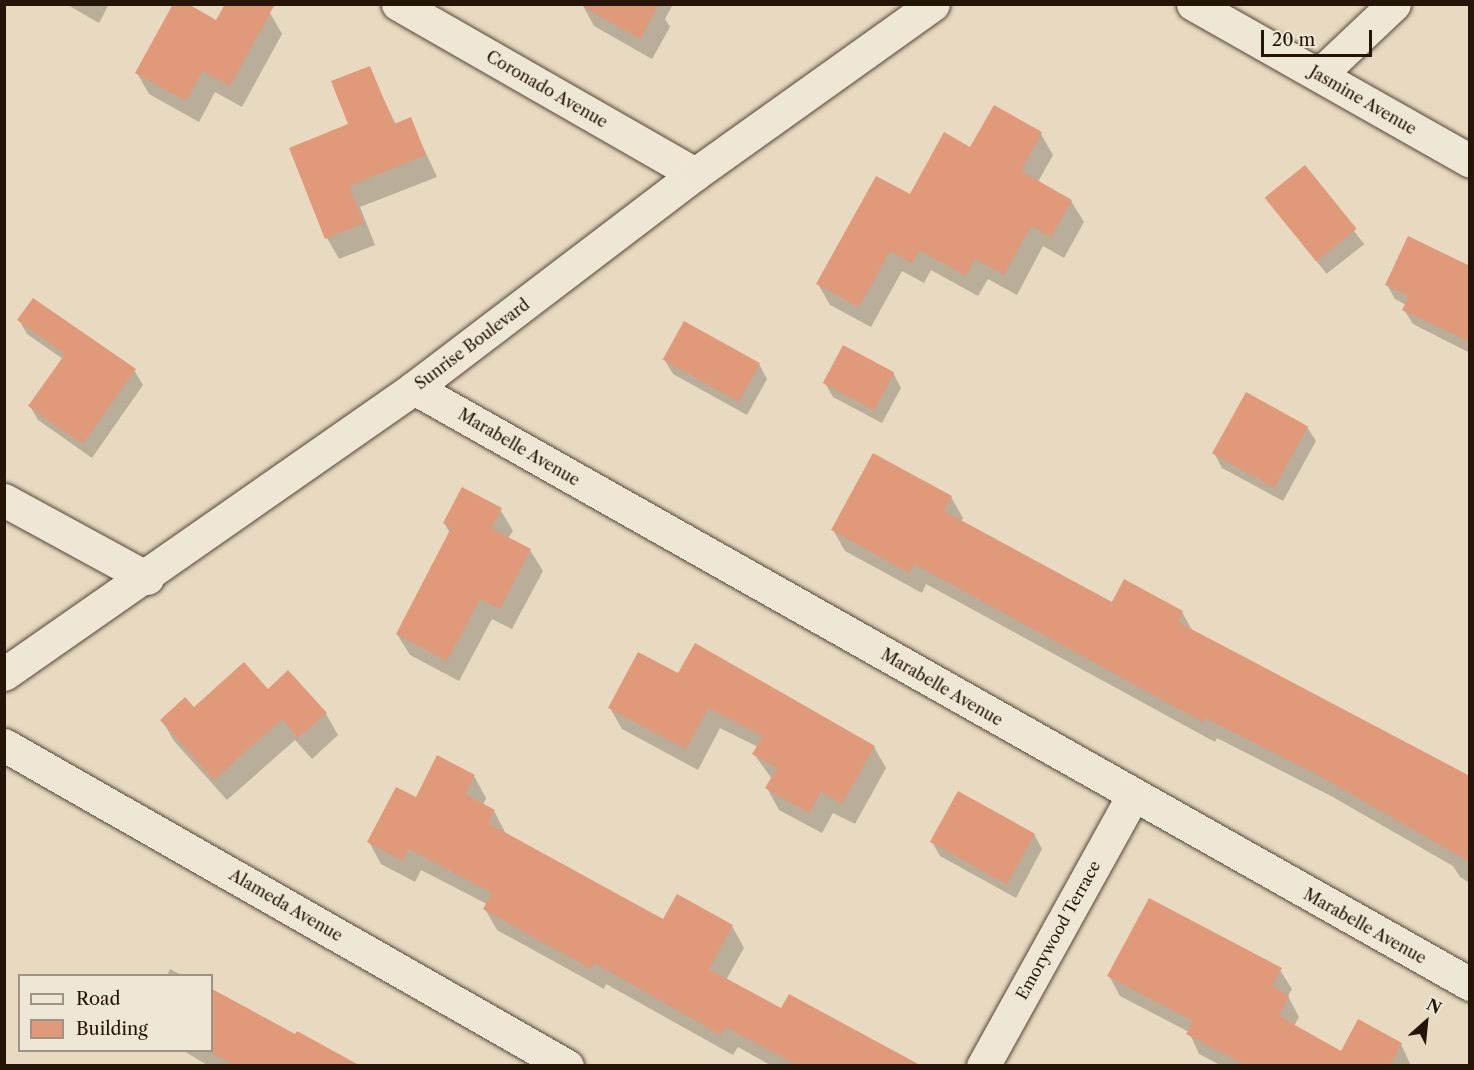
<!DOCTYPE html>
<style>
body{margin:0}
#map{position:relative;width:1474px;height:1070px;overflow:hidden;background:#e7dac0;font-family:"Libre Caslon Text",serif}
div>[style]{position:absolute}
.shadow>*{inset:0;background:#0003;transform-origin:0 0}
.building>*{inset:0;background:#e19a79;transform-origin:0 0}
.roads{filter:drop-shadow(0 0 2px #564637) drop-shadow(0 0 2px #564637)}
.minor>*{height:33px;margin:-16.5px;padding:0 16.5px;transform-origin:16.5px;border-radius:16.5px;background:#efe7d6}
span{translate:-50% -50%;white-space:nowrap;text-align:center;line-height:1.15;-webkit-text-stroke:4.5px #efe7d6;paint-order:stroke}
.street-label{font-size:16px;color:#251509}
.frame{position:absolute;inset:0;border:6px solid #251509;pointer-events:none}
.legend{position:absolute;left:18px;top:974px;width:195px;height:78px;box-sizing:border-box;background:#efe7d6;border:2px solid #9e9384;margin:0;padding:8px 10px;list-style:none;font-size:18px;color:#251509}
.legend li{display:flex;align-items:center;gap:12px;height:30px}
.legend b{width:30px;border:2px solid #9e9384}
.north{position:absolute;left:1396px;top:992px;width:60px;height:60px;-webkit-text-stroke:4px #efe7d6;paint-order:stroke;rotate:27deg;font-size:16px;font-weight:700;line-height:24px;text-align:center;color:#251509}
.north::after{content:'';display:block;margin:auto;width:21px;height:27px;background:#251509;clip-path:polygon(50% 0,100% 100%,50% 72%,0 100%)}
.scale{position:absolute;left:1261px;top:30px;width:111px;height:27px;box-sizing:border-box;border:3px solid #251509;border-top:0;padding-left:8px;font-size:18px;line-height:21px;white-space:nowrap;color:#251509;-webkit-text-stroke:4px #efe7d6;paint-order:stroke}
</style>
<div id="map">
<div class="shadow">
<i style="clip-path:polygon(66px 4px,109px 4px,99px 23px)"></i>
<i style="clip-path:polygon(582px 4px,673px 4px,665px 19px,670px 27px,652px 59px,594px 26px)"></i>
<i style="clip-path:polygon(270px 13px,282px 34px,242px 107px,215px 92px,199px 122px,149px 94px,137px 73px,217px 22px)"></i>
<i style="clip-path:polygon(369px 68px,396px 125px,410px 119px,437px 177px,360px 207px,375px 245px,339px 259px,327px 238px)"></i>
<i style="clip-path:polygon(1041px 134px,1053px 155px,1038px 182px,1071px 201px,1084px 222px,1064px 258px,1043px 246px,1017px 295px,988px 279px,978px 296px,931px 270px,924px 283px,902px 271px,871px 327px,830px 305px,818px 284px,910px 196px,971px 149px)"></i>
<i style="left:1304px;top:167px;width:98px;height:48px;rotate:52deg"></i>
<i style="clip-path:polygon(1470px 267px,1470px 353px,1413px 324px,1404px 310px,1406px 305px,1395px 299px,1387px 285px)"></i>
<i style="clip-path:polygon(19px 320px,134px 370px,143px 385px,92px 458px,38px 420px,30px 406px,63px 359px,27px 334px)"></i>
<i style="clip-path:polygon(664px 359px,759px 364px,767px 379px,747px 415px,673px 374px)"></i>
<i style="clip-path:polygon(893px 373px,901px 388px,882px 423px,833px 397px,825px 383px)"></i>
<i style="clip-path:polygon(1307px 427px,1316px 441px,1283px 501px,1222px 468px,1214px 453px)"></i>
<i style="clip-path:polygon(951px 497px,963px 518px,961px 522px,1113px 604px,1182px 612px,1193px 632px,1470px 813px,1470px 883px,1460px 877px,1453px 866px,1331px 796px,1217px 738px,1215px 742px,926px 584px,922px 593px,845px 551px,833px 530px)"></i>
<i style="clip-path:polygon(500px 509px,513px 531px,508px 538px,530px 550px,543px 571px,512px 629px,492px 619px,459px 681px,410px 655px,397px 634px,450px 533px,444px 523px)"></i>
<i style="clip-path:polygon(679px 675px,874px 747px,886px 768px,855px 824px,833px 813px,822px 833px,779px 810px,767px 788px,772px 779px,754px 754px,758px 747px,720px 728px,698px 770px,622px 729px,610px 708px)"></i>
<i style="clip-path:polygon(267px 691px,326px 714px,338px 735px,312px 759px,295px 740px,227px 800px,174px 741px,162px 720px)"></i>
<i style="clip-path:polygon(474px 776px,486px 798px,483px 805px,494px 811px,506px 834px,663px 921px,732px 926px,744px 948px,726px 980px,781px 1010px,904px 1058px,908px 1066px,772px 1066px,738px 1047px,733px 1055px,606px 984px,604px 989px,497px 930px,485px 909px,487px 904px,421px 870px,415px 882px,381px 864px,369px 842px,416px 799px)"></i>
<i style="clip-path:polygon(1034px 834px,1042px 849px,1016px 898px,940px 856px,932px 842px)"></i>
<i style="clip-path:polygon(170px 969px,183px 976px,167px 976px)"></i>
<i style="clip-path:polygon(1280px 970px,1292px 989px,1288px 996px,1299px 1017px,1294px 1026px,1341px 1053px,1401px 1044px,1411px 1066px,1222px 1066px,1199px 1054px,1189px 1032px,1120px 996px,1109px 976px)"></i>
<i style="clip-path:polygon(212px 991px,296px 1036px,297px 1033px,356px 1066px,209px 1066px,182px 1050px,212px 1050px)"></i>
</div>
<div class="building">
<i style="clip-path:polygon(173px 4px,188px 4px,216px 20px,225px 4px,275px 4px,230px 86px,203px 71px,186px 101px,135px 73px)"></i>
<i style="clip-path:polygon(579px 4px,659px 4px,640px 39px)"></i>
<i style="clip-path:polygon(370px 66px,394px 124px,411px 117px,426px 155px,349px 186px,364px 223px,325px 239px,289px 148px,348px 124px,331px 81px)"></i>
<i style="clip-path:polygon(994px 105px,1042px 132px,1021px 171px,1072px 200px,1051px 237px,1031px 226px,1004px 275px,975px 259px,966px 276px,919px 250px,912px 263px,890px 251px,859px 307px,816px 284px,876px 176px,910px 194px,944px 132px,970px 147px)"></i>
<i style="left:1305px;top:165px;width:82px;height:52px;rotate:51deg"></i>
<i style="clip-path:polygon(1408px 236px,1470px 266px,1470px 342px,1402px 310px,1409px 296px,1385px 285px)"></i>
<i style="clip-path:polygon(33px 298px,136px 369px,83px 444px,28px 406px,65px 354px,17px 320px)"></i>
<i style="left:684px;top:321px;width:87px;height:44px;rotate:29deg"></i>
<i style="left:843px;top:345px;width:58px;height:43px;rotate:28deg"></i>
<i style="left:1246px;top:392px;width:71px;height:70px;rotate:29deg"></i>
<i style="clip-path:polygon(873px 453px,952px 496px,944px 511px,1112px 602px,1124px 579px,1183px 611px,1178px 622px,1470px 776px,1470px 862px,1318px 775px,1205px 718px,1203px 722px,914px 564px,909px 573px,831px 530px)"></i>
<i style="clip-path:polygon(462px 487px,502px 508px,491px 528px,531px 549px,500px 609px,480px 599px,447px 661px,396px 634px,451px 528px,443px 523px)"></i>
<i style="clip-path:polygon(695px 643px,875px 746px,842px 804px,821px 792px,809px 813px,765px 788px,777px 768px,752px 754px,763px 736px,708px 708px,686px 749px,608px 708px,638px 652px,678px 673px)"></i>
<i style="clip-path:polygon(244px 662px,268px 689px,288px 670px,327px 713px,298px 738px,282px 719px,214px 780px,160px 720px,185px 697px,194px 707px)"></i>
<i style="clip-path:polygon(437px 755px,475px 775px,465px 794px,495px 810px,488px 823px,663px 919px,677px 894px,733px 925px,709px 969px,781px 1008px,789px 994px,920px 1065px,797px 1065px,725px 1027px,721px 1035px,594px 963px,591px 969px,483px 909px,492px 893px,409px 849px,403px 861px,367px 842px,396px 787px,416px 797px)"></i>
<i style="left:958px;top:791px;width:88px;height:58px;rotate:29deg"></i>
<i style="clip-path:polygon(1149px 898px,1282px 968px,1272px 986px,1289px 996px,1279px 1016px,1341px 1051px,1358px 1019px,1402px 1043px,1390px 1065px,1245px 1065px,1186px 1034px,1193px 1021px,1107px 976px)"></i>
<i style="clip-path:polygon(212px 989px,295px 1034px,297px 1031px,359px 1065px,234px 1065px,212px 1053px)"></i>
</div>
<div class="roads">
<div class="minor">
<i style="left:398px;top:4px;width:342px;rotate:29.8deg"></i>
<i style="left:1193px;top:4px;width:318px;rotate:29.5deg"></i>
<i style="left:1319px;top:75px;width:103px;rotate:-43.4deg"></i>
<i style="left:414px;top:388px;width:1213px;rotate:29.44deg"></i>
<i style="left:4px;top:500px;width:163px;rotate:28.6deg"></i>
<i style="left:4px;top:674px;width:500px;rotate:-34.9deg"></i>
<i style="left:414px;top:388px;width:353px;rotate:-37.3deg"></i>
<i style="left:695px;top:174px;width:292px;rotate:-35.5deg"></i>
<i style="left:4px;top:745px;width:648px;rotate:29.69deg"></i>
<i style="left:983px;top:1066px;width:310px;rotate:-61deg"></i>
</div>
</div>
<div class="street-label">
<span style="left:547px;top:89px;rotate:30deg">Coronado Avenue</span>
<span style="left:1363px;top:100px;rotate:30deg">Jasmine Avenue</span>
<span style="left:472px;top:344px;rotate:-37deg">Sunrise Boulevard</span>
<span style="left:519px;top:447px;rotate:30deg">Marabelle Avenue</span>
<span style="left:942px;top:687px;rotate:30deg">Marabelle Avenue</span>
<span style="left:286px;top:905px;rotate:30deg">Alameda Avenue</span>
<span style="left:1365px;top:926px;rotate:29deg">Marabelle Avenue</span>
<span style="left:1058px;top:930px;rotate:-61deg">Emorywood Terrace</span>
</div>
<div class="frame"></div>
<ul class="legend">
<li><b style="height:8px;background:#efe7d6"></b>Road</li>
<li><b style="height:16px;background:#e19a79"></b>Building</li>
</ul>
<div class="north">N</div>
<div class="scale">20 m</div>
</div>
